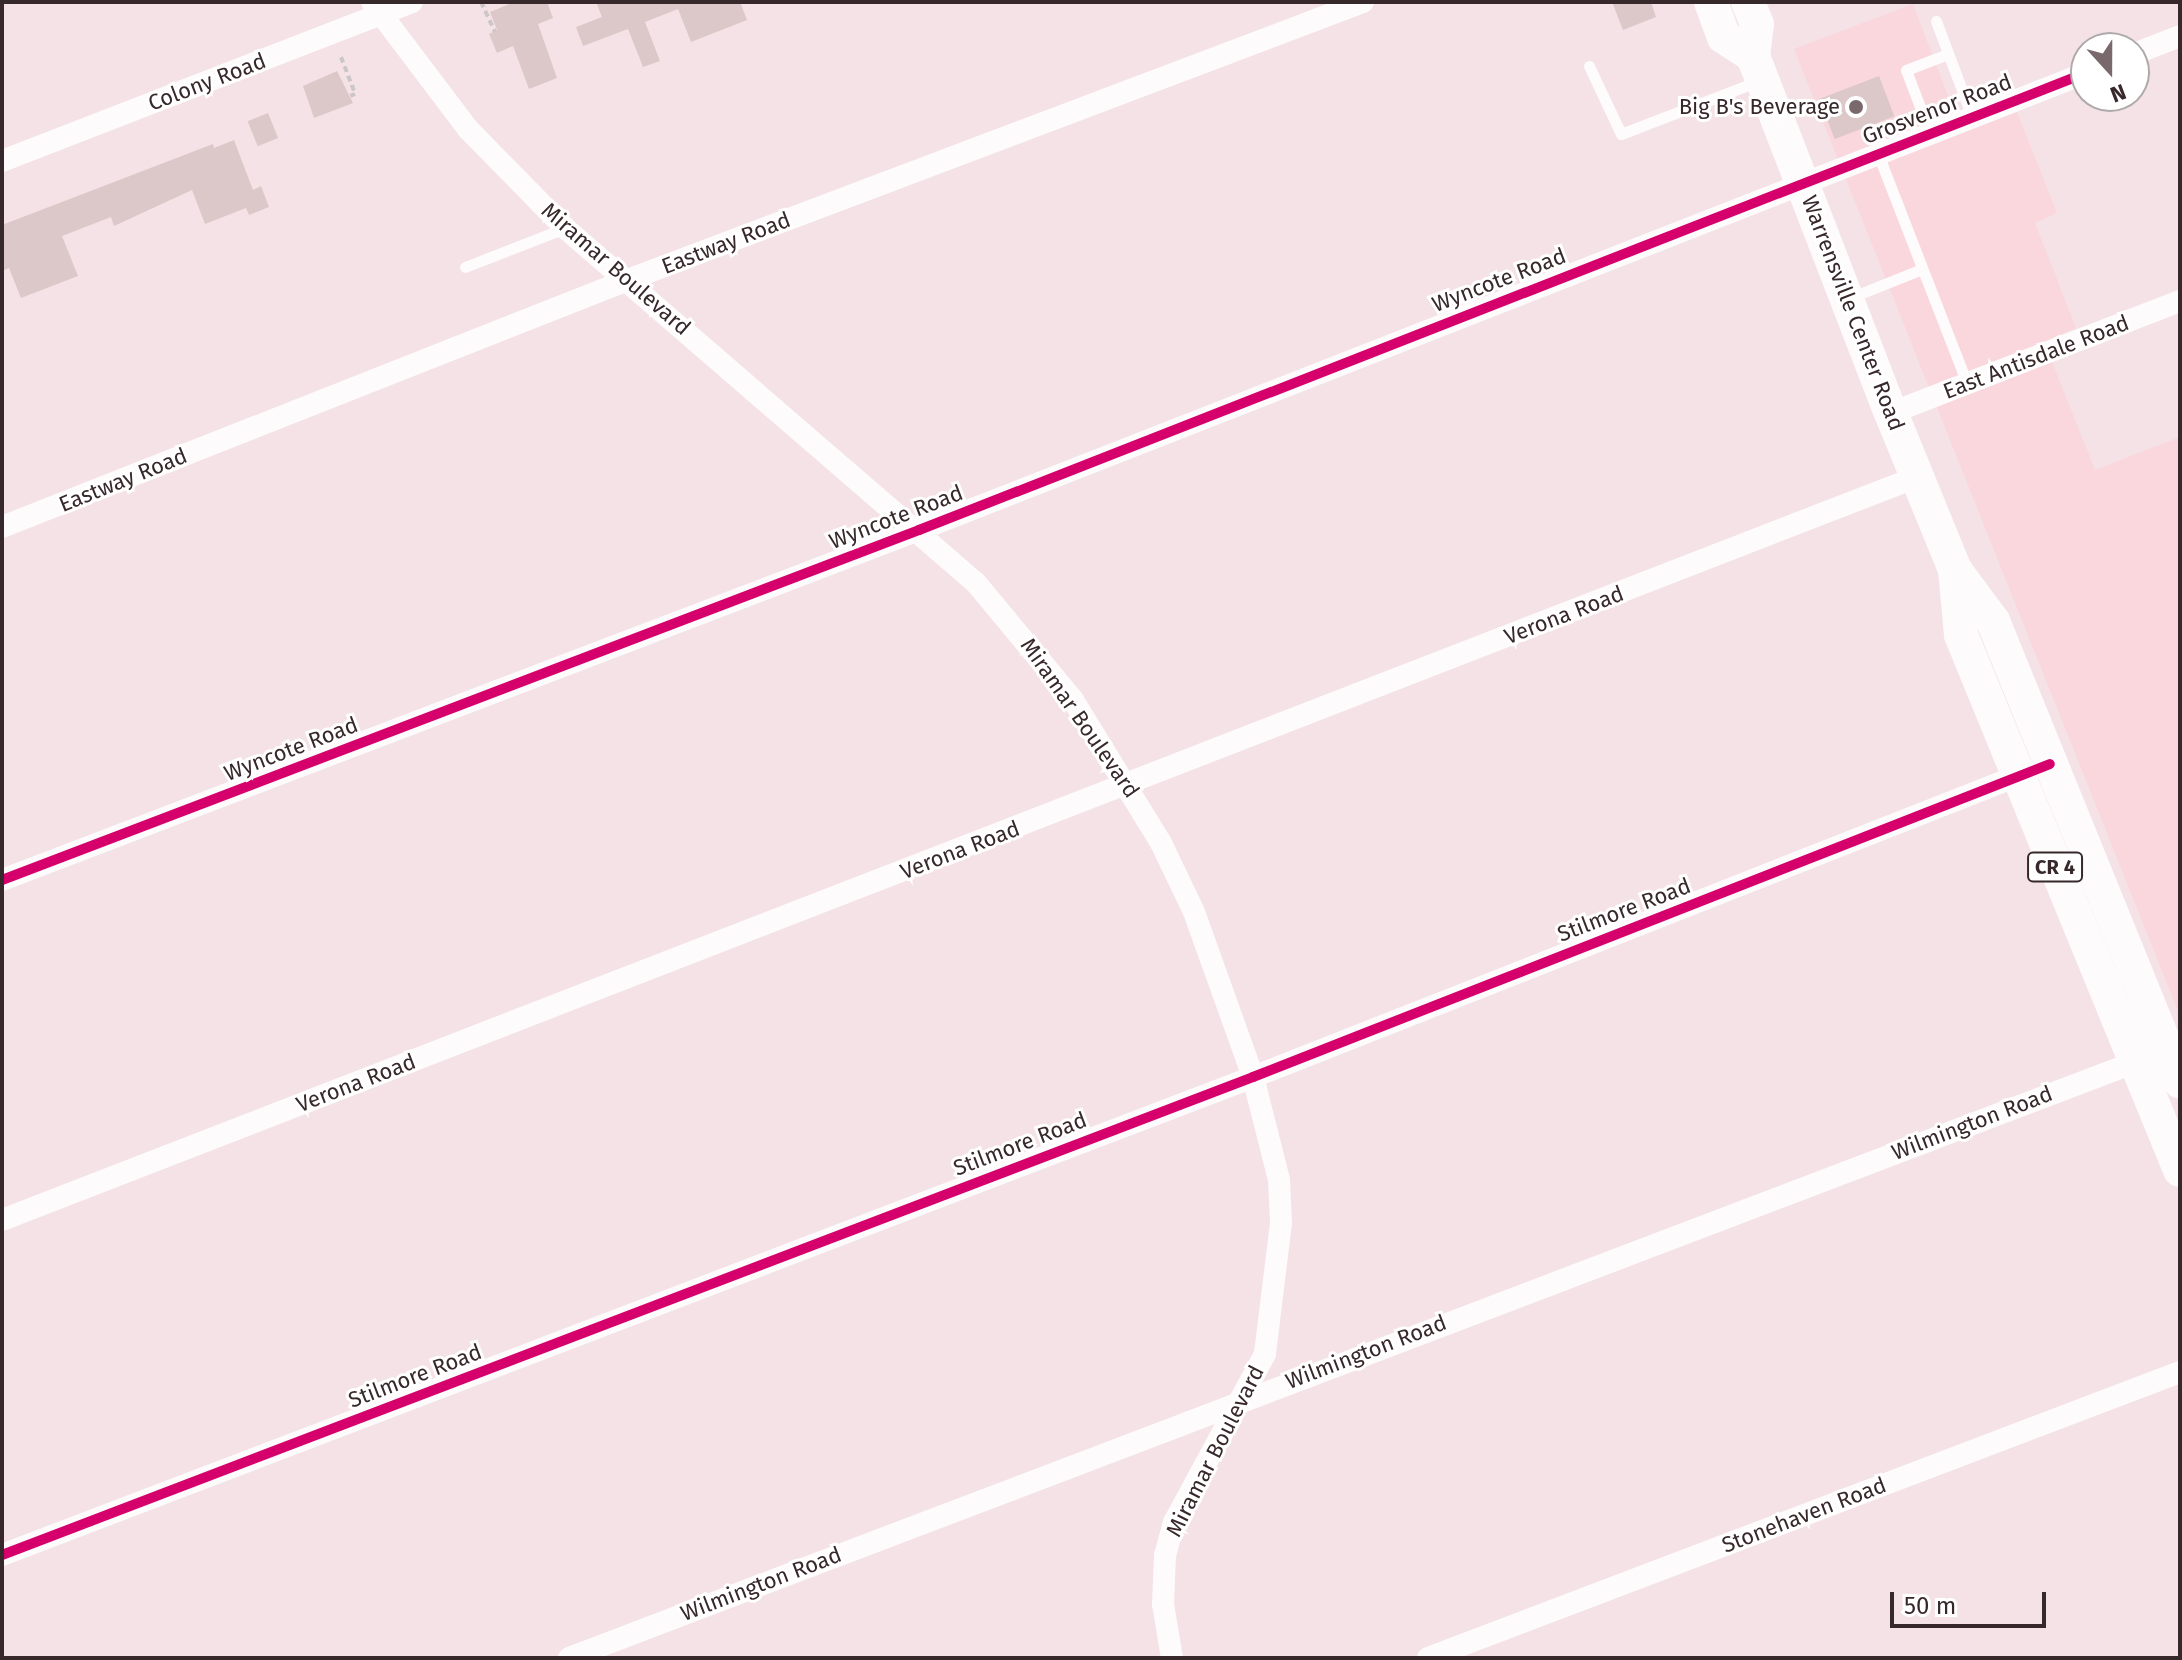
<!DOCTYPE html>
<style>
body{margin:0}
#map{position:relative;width:2182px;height:1660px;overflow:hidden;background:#f4e2e6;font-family:"Fira Sans",sans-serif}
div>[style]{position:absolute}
.built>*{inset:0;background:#f9d7dd}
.building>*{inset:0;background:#dcc8c9;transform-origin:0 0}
.path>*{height:4px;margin-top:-2px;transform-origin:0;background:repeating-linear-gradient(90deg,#cdc6c8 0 6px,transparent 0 10px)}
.lane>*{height:11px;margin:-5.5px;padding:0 5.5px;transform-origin:5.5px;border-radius:5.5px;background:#fdfbfb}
.street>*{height:22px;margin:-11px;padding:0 11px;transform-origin:11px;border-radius:11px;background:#fdfbfb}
.primary>*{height:34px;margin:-17px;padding:0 17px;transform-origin:17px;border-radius:17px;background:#fdfbfb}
.cycleway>*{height:10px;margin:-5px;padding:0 5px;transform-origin:5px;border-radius:5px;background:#d6006c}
.dots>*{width:22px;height:22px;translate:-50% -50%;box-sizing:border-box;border:4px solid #fff;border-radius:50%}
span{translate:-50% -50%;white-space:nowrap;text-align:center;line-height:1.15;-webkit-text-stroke:6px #fff;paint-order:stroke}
.shield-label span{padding:2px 6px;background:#fff;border:2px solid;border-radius:6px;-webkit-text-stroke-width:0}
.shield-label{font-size:20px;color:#37282b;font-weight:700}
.street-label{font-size:22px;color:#37282b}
.poi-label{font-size:22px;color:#37282b}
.right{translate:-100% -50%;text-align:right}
.frame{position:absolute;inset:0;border:4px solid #37282b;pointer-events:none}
.north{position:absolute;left:2070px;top:32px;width:80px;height:80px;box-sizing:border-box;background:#fff;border:2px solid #afa9aa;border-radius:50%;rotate:159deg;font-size:22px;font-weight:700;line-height:32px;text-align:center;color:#37282b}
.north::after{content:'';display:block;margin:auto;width:28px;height:36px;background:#79696c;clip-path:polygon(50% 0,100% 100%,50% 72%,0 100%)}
.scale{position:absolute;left:1890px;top:1592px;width:156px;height:36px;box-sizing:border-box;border:4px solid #37282b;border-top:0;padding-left:10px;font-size:24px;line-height:28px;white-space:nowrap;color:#37282b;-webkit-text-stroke:6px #fff;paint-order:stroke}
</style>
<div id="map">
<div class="built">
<i style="clip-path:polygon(1913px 4px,1962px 133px,2017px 112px,2057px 213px,2035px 223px,2076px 328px,2044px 342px,2095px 470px,2180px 437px,2180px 1016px,1794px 49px)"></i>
</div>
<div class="building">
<i style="clip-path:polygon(514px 2px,547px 2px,553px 18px,538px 24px,557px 78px,529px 89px,513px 46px,497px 53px,489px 34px,497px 30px,490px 12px)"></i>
<i style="clip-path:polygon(596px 2px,740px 2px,747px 20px,691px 42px,678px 9px,645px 22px,660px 61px,643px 67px,628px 29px,583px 46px,576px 27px,602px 17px)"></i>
<i style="clip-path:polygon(1612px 2px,1651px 2px,1656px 17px,1623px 30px)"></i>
<i style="clip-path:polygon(337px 71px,353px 103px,314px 118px,303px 86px)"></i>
<i style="left:1879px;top:76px;width:43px;height:64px;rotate:69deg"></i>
<i style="left:268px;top:113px;width:27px;height:22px;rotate:68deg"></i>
<i style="clip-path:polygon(234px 140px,253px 190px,261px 186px,269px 207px,249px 215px,246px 208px,205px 224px,192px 190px,114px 226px,111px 217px,62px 236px,78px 276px,21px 298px,9px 268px,2px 271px,2px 225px,213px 144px,214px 148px)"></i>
</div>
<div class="path">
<i style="left:481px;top:2px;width:33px;rotate:65deg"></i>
<i style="left:341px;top:57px;width:40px;rotate:69deg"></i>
<i style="left:355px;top:94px;width:5px;rotate:158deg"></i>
</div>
<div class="lane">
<i style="left:1936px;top:21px;width:103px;rotate:69.4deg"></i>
<i style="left:1589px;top:66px;width:75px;rotate:64.8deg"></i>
<i style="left:1621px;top:134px;width:147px;rotate:-21.1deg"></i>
<i style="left:1930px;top:133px;width:67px;rotate:-110.9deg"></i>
<i style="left:1906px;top:70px;width:45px;rotate:-20.9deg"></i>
<i style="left:1878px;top:154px;width:246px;rotate:68.8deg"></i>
<i style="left:465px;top:267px;width:107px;rotate:-21.3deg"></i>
<i style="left:1852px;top:297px;width:75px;rotate:-21.8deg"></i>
</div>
<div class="street">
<i style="left:372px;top:2px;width:159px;rotate:52.9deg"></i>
<i style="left:468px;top:129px;width:139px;rotate:45.6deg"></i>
<i style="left:565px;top:228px;width:543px;rotate:40.82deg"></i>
<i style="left:976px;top:583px;width:152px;rotate:50.3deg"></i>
<i style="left:1073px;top:700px;width:168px;rotate:58.4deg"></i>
<i style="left:1161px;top:843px;width:76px;rotate:64.4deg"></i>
<i style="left:1194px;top:912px;width:175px;rotate:70.3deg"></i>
<i style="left:1253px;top:1077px;width:106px;rotate:75.8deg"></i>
<i style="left:1279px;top:1180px;width:43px;rotate:87.3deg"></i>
<i style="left:1281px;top:1223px;width:132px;rotate:97deg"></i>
<i style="left:1265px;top:1354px;width:191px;rotate:118.4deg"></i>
<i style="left:1174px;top:1522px;width:34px;rotate:105deg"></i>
<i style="left:1165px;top:1555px;width:49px;rotate:92.3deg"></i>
<i style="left:1163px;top:1604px;width:55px;rotate:80.5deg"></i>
<i style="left:2134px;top:54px;width:49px;rotate:-21.4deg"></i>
<i style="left:2px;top:161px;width:440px;rotate:-21.2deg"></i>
<i style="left:1891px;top:413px;width:310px;rotate:-21.2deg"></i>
<i style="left:2px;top:527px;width:670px;rotate:-21.55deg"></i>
<i style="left:625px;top:281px;width:789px;rotate:-20.71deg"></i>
<i style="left:2px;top:880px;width:982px;rotate:-20.89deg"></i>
<i style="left:919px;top:530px;width:1253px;rotate:-21.39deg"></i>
<i style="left:2px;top:1220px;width:2054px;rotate:-21.21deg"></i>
<i style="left:2px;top:1555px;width:1339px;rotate:-20.91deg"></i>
<i style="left:1253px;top:1077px;width:835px;rotate:-21.5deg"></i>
<i style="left:569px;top:1658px;width:1687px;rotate:-20.83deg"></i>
<i style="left:1428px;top:1658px;width:805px;rotate:-20.82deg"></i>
</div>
<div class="primary">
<i style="left:1711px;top:2px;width:37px;rotate:70deg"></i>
<i style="left:1724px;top:37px;width:35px;rotate:33deg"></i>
<i style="left:1748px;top:2px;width:24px;rotate:68deg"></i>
<i style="left:1757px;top:24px;width:32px;rotate:97deg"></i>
<i style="left:1753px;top:56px;width:383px;rotate:68.9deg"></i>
<i style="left:1891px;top:413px;width:170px;rotate:67.8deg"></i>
<i style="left:1955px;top:570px;width:64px;rotate:53.3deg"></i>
<i style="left:1993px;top:621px;width:497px;rotate:67.9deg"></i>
<i style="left:1955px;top:570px;width:65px;rotate:84.7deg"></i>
<i style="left:1961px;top:635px;width:578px;rotate:67.74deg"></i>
</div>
<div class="cycleway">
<i style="left:2px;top:880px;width:982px;rotate:-20.89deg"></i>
<i style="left:919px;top:530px;width:1253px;rotate:-21.39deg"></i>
<i style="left:2px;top:1555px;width:1339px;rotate:-20.91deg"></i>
<i style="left:1253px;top:1077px;width:856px;rotate:-21.44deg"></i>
</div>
<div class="dots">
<i style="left:1856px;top:107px;background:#79696c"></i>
</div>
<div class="shield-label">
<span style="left:2055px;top:867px">CR 4</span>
</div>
<div class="street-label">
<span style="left:207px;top:82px;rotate:-21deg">Colony Road</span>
<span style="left:1937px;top:109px;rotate:-21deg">Grosvenor Road</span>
<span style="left:726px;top:243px;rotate:-21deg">Eastway Road</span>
<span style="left:616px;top:269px;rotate:41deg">Miramar Boulevard</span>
<span style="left:1499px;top:280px;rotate:-21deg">Wyncote Road</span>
<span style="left:1853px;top:313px;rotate:69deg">Warrensville Center Road</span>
<span style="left:2036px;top:357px;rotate:-21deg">East Antisdale Road</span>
<span style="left:123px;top:480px;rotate:-22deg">Eastway Road</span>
<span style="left:896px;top:517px;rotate:-21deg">Wyncote Road</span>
<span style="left:1564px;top:615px;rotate:-21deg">Verona Road</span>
<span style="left:1080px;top:718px;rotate:55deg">Miramar Boulevard</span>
<span style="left:291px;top:749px;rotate:-21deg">Wyncote Road</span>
<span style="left:960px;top:850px;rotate:-21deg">Verona Road</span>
<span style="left:1624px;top:910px;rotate:-21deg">Stilmore Road</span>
<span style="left:356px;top:1083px;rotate:-21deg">Verona Road</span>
<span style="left:1972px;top:1123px;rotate:-21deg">Wilmington Road</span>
<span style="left:1020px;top:1144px;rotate:-21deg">Stilmore Road</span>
<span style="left:1366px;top:1352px;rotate:-21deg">Wilmington Road</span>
<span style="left:415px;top:1376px;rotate:-21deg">Stilmore Road</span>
<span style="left:1215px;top:1451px;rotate:-63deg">Miramar Boulevard</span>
<span style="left:1804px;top:1515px;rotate:-21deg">Stonehaven Road</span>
<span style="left:761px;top:1584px;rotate:-21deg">Wilmington Road</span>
</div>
<div class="poi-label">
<span class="right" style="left:1840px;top:107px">Big B's Beverage</span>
</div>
<div class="frame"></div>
<div class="north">N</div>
<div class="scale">50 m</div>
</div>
